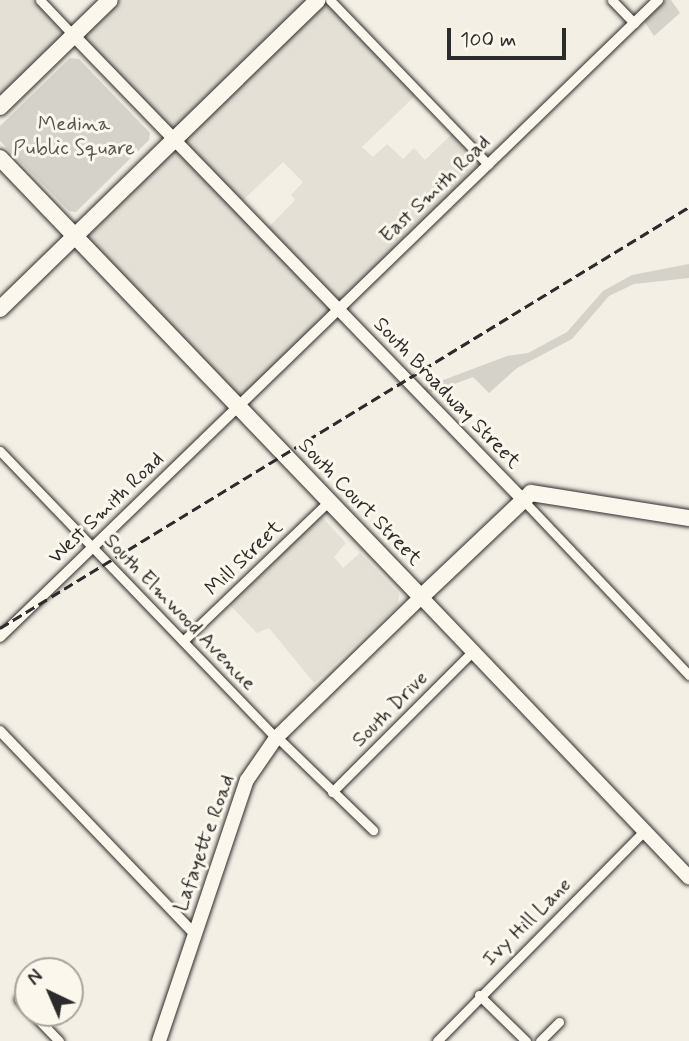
<!DOCTYPE html>
<style>
body{margin:0}
#map{position:relative;width:689px;height:1041px;overflow:hidden;background:#f3efe4;font-family:Mynerve,sans-serif}
div>[style]{position:absolute}
.built>*{inset:0;background:#e4e0d6}
.green>*{inset:0;background:#d5d2c9}
.roads{filter:drop-shadow(0 0 2px #2b2b2b) drop-shadow(0 0 2px #2b2b2b)}
.minor>*{height:9px;margin:-4.5px;padding:0 4.5px;transform-origin:4.5px;border-radius:4.5px;background:#fbf7ec}
.tertiary>*{height:10px;margin:-5px;padding:0 5px;transform-origin:5px;border-radius:5px;background:#fbf7ec}
.secondary>*{height:12px;margin:-6px;padding:0 6px;transform-origin:6px;border-radius:6px;background:#fbf7ec}
.primary>*{height:14px;margin:-7px;padding:0 7px;transform-origin:7px;border-radius:7px;background:#fbf7ec}
.trunk>*{height:16px;margin:-8px;padding:0 8px;transform-origin:8px;border-radius:8px;background:#fbf7ec}
.rail>*{height:2.5px;margin-top:-1.25px;transform-origin:0;background:repeating-linear-gradient(90deg,#2b2b2b 0 10px,transparent 0 15px)}
span{translate:-50% -50%;white-space:nowrap;text-align:center;line-height:1.15;-webkit-text-stroke:6px #fbf7ec;paint-order:stroke}
.park-label{font-size:21px;color:#565552}
.street-label{font-size:21px;color:#2b2b2b}
.north{position:absolute;left:14px;top:957px;width:70px;height:70px;box-sizing:border-box;background:#fbf7ec;border:2px solid #a8a59f;border-radius:50%;rotate:316deg;font-size:19px;font-weight:700;line-height:28px;text-align:center;color:#2b2b2b}
.north::after{content:'';display:block;margin:auto;width:24px;height:32px;background:#2b2b2b;clip-path:polygon(50% 0,100% 100%,50% 72%,0 100%)}
.scale{position:absolute;left:447px;top:28px;width:119px;height:32px;box-sizing:border-box;border:4px solid #2b2b2b;border-top:0;padding-left:9px;font-size:21px;line-height:24px;white-space:nowrap;color:#2b2b2b;-webkit-text-stroke:5px #fbf7ec;paint-order:stroke}
</style>
<div id="map">
<div class="built">
<i style="clip-path:polygon(evenodd,0 0,40px 0,74px 35px,110px 0,330px 0,419px 92px,362px 147px,373px 157px,387px 144px,403px 159px,414px 148px,425px 160px,456px 130px,488px 164px,239px 406px,75px 236px,175px 140px,74px 36px,0 107px,0 0,283px 162px,303px 182px,291px 195px,295px 200px,264px 232px,238px 205px,283px 162px)"></i>
<i style="clip-path:polygon(321px 516px,346px 543px,334px 557px,343px 568px,360px 553px,399px 594px,398px 605px,314px 683px,269px 628px,257px 633px,230px 605px)"></i>
</div>
<div class="green">
<i style="clip-path:polygon(665px 0,671px 0,680px 13px,654px 36px,644px 21px)"></i>
<i style="clip-path:polygon(70px 58px,79px 59px,150px 133px,149px 140px,76px 212px,69px 211px,0 141px,0 126px)"></i>
<i style="clip-path:polygon(689px 264px,689px 278px,634px 284px,609px 296px,572px 339px,517px 368px,489px 393px,473px 377px,422px 396px,417px 390px,507px 356px,528px 353px,567px 332px,603px 291px,632px 275px)"></i>
</div>
<div class="roads">
<div class="minor">
<i style="left:40px;top:0;width:50px;rotate:46.6deg"></i>
<i style="left:330px;top:0;width:228px;rotate:46.1deg"></i>
<i style="left:612px;top:0;width:32px;rotate:46deg"></i>
<i style="left:0;top:451px;width:398px;rotate:46.1deg"></i>
<i style="left:522px;top:499px;width:243px;rotate:46.5deg"></i>
<i style="left:183px;top:641px;width:202px;rotate:-43.8deg"></i>
<i style="left:277px;top:737px;width:134px;rotate:44.1deg"></i>
<i style="left:332px;top:792px;width:199px;rotate:-45deg"></i>
<i style="left:479px;top:995px;width:66px;rotate:44.4deg"></i>
<i style="left:19px;top:999px;width:13px;rotate:48deg"></i>
<i style="left:32px;top:1013px;width:39px;rotate:46deg"></i>
<i style="left:437px;top:1041px;width:296px;rotate:-45.4deg"></i>
<i style="left:540px;top:1041px;width:27px;rotate:-45deg"></i>
</div>
<div class="tertiary">
<i style="left:0;top:637px;width:916px;rotate:-44.07deg"></i>
<i style="left:0;top:731px;width:280px;rotate:46.2deg"></i>
</div>
<div class="secondary">
<i style="left:74px;top:36px;width:644px;rotate:45.94deg"></i>
</div>
<div class="primary">
<i style="left:159px;top:1041px;width:275px;rotate:-71.4deg"></i>
<i style="left:247px;top:780px;width:51px;rotate:-55.4deg"></i>
<i style="left:276px;top:738px;width:202px;rotate:-44.2deg"></i>
<i style="left:421px;top:597px;width:388px;rotate:46.3deg"></i>
</div>
<div class="trunk">
<i style="left:0;top:107px;width:153px;rotate:-44.2deg"></i>
<i style="left:0;top:158px;width:608px;rotate:46.2deg"></i>
<i style="left:421px;top:597px;width:151px;rotate:-43.4deg"></i>
<i style="left:531px;top:493px;width:160px;rotate:9deg"></i>
<i style="left:0;top:309px;width:443px;rotate:-44.2deg"></i>
</div>
</div>
<div class="rail">
<i style="left:0;top:628px;width:807px;rotate:-31.43deg"></i>
</div>
<div class="park-label">
<span style="left:74px;top:136px">Medina<br>Public Square</span>
</div>
<div class="street-label">
<span style="left:435px;top:189px;rotate:-44deg">East Smith Road</span>
<span style="left:447px;top:393px;rotate:46deg">South Broadway Street</span>
<span style="left:360px;top:502px;rotate:46deg">South Court Street</span>
<span style="left:106px;top:508px;rotate:-44deg">West Smith Road</span>
<span style="left:244px;top:558px;rotate:-44deg">Mill Street</span>
<span style="left:180px;top:612px;rotate:46deg">South Elmwood Avenue</span>
<span style="left:390px;top:709px;rotate:-45deg">South Drive</span>
<span style="left:204px;top:843px;rotate:-70deg">Lafayette Road</span>
<span style="left:527px;top:922px;rotate:-45deg">Ivy Hill Lane</span>
</div>
<div class="north">N</div>
<div class="scale">100 m</div>
</div>
